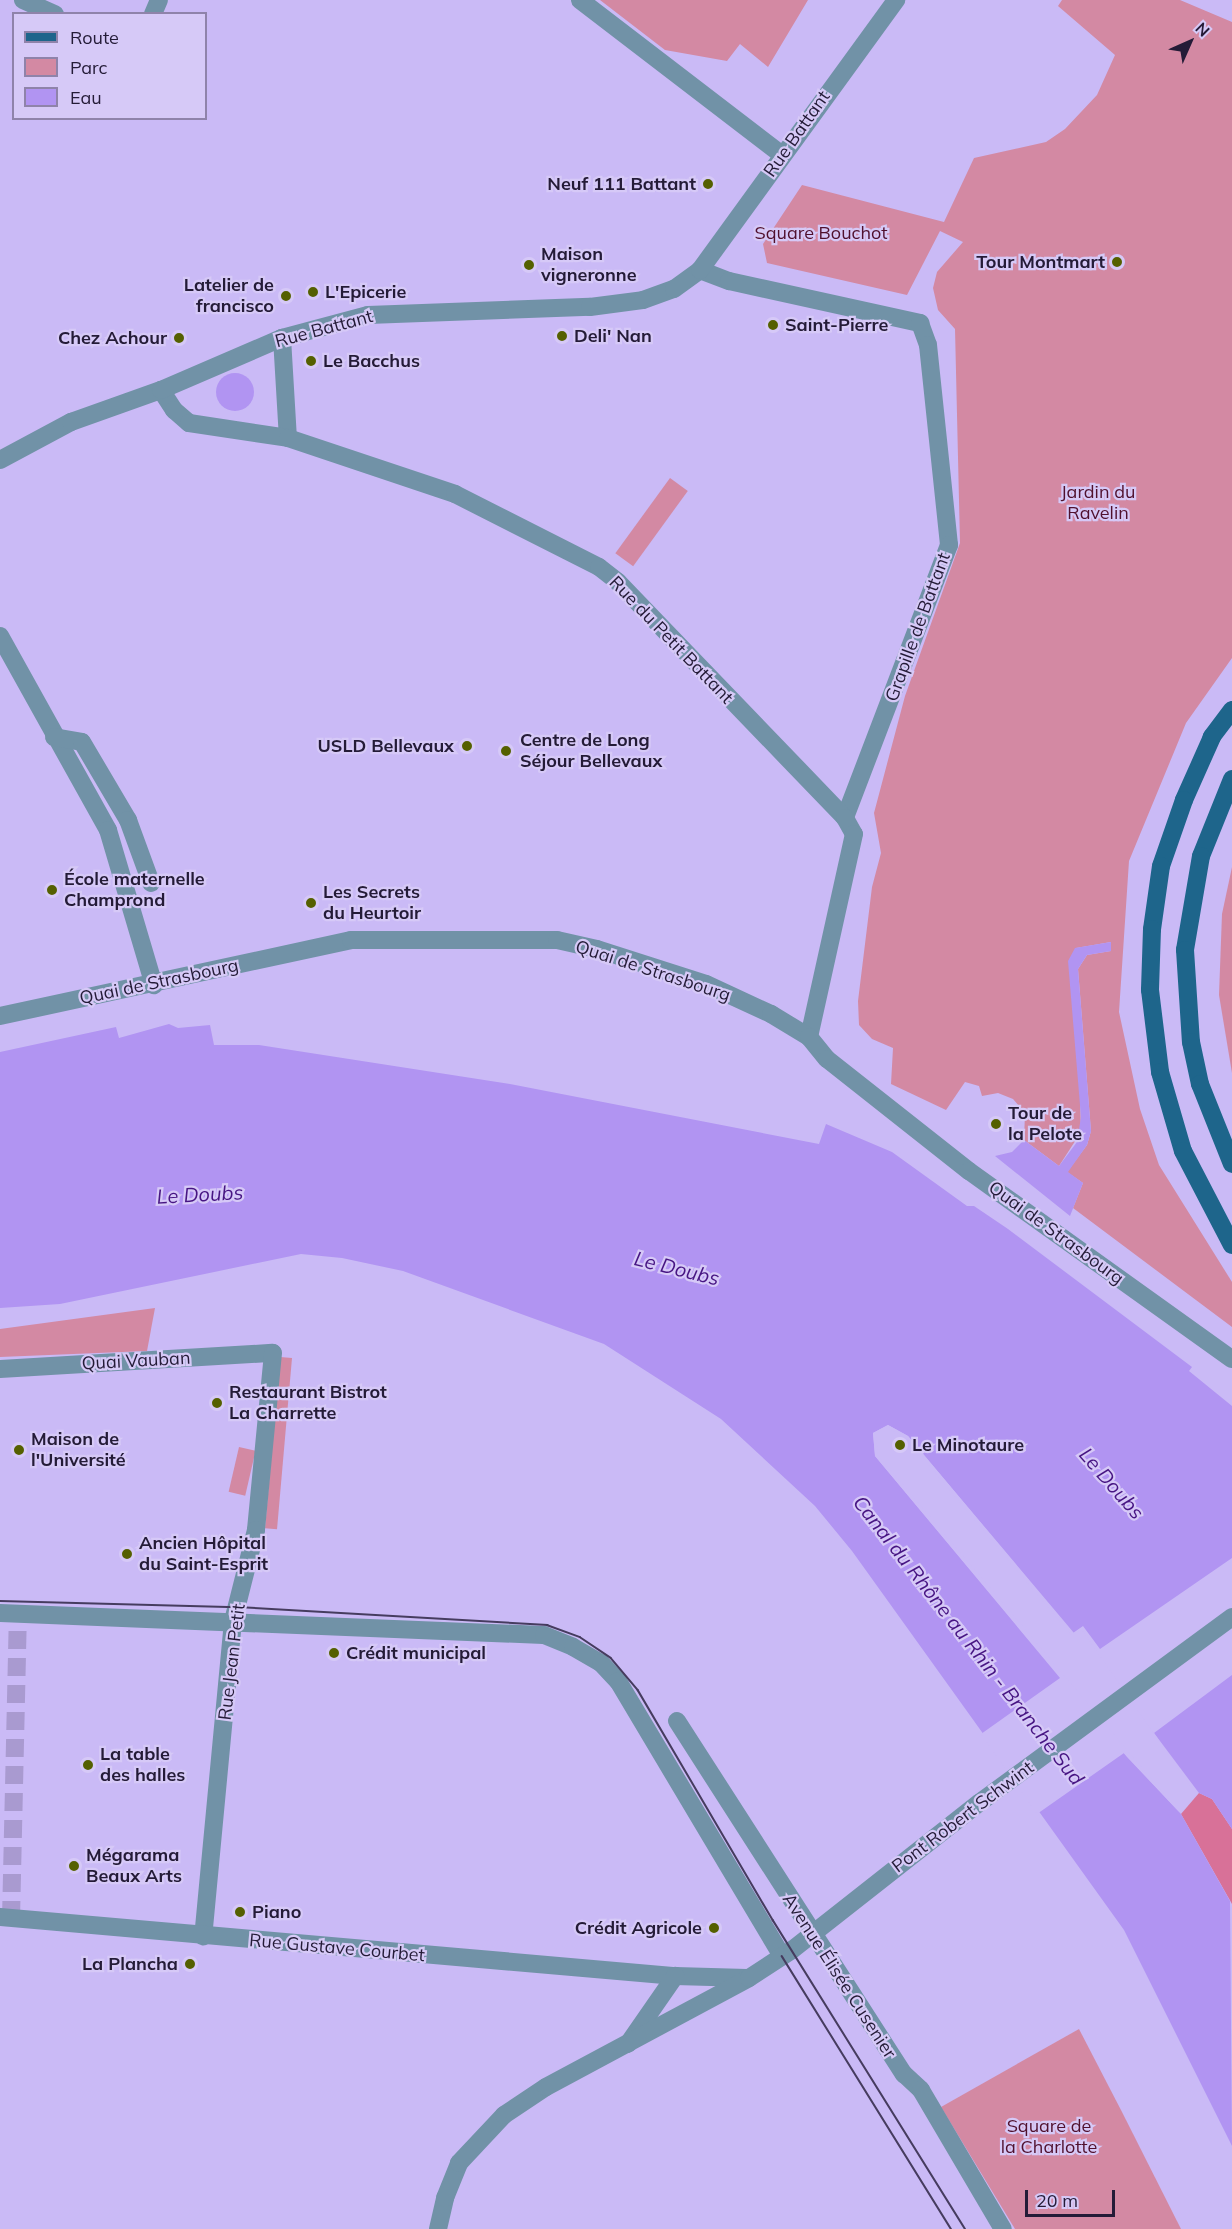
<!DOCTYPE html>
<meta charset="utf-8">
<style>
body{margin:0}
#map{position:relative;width:1232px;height:2229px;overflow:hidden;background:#cabaf6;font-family:Mulish,sans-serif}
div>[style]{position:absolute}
.green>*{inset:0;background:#d389a3;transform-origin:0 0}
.forest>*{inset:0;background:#d87198}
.water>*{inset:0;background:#b194f2}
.round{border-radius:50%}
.pier>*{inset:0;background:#cabaf6}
.minor-tunnel>*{height:18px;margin-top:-9px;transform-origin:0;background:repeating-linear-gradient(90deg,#a99ad0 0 18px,transparent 0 27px)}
.minor>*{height:18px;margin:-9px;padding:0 9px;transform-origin:9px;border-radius:9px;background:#7192a7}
.major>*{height:18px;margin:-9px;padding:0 9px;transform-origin:9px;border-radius:9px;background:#1e658b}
.tram>*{height:1.5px;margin:-0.75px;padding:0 0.75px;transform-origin:0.75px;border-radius:0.75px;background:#463c5f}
.dots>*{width:16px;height:16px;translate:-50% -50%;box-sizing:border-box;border:3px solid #d6c9f7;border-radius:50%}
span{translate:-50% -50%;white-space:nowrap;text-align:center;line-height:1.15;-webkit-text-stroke:4.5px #d6c9f7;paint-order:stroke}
.street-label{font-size:18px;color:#241b37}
.poi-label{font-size:18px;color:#241b37;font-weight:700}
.right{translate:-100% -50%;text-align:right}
.left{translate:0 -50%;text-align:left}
.park-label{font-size:18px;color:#50102d}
.water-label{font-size:20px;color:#471583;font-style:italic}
.legend{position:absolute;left:12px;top:12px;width:195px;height:108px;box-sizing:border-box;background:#d6c9f7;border:2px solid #8f83aa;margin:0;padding:8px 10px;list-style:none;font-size:18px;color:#241b37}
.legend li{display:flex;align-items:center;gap:12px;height:30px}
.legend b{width:30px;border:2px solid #8f83aa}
.north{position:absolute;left:1160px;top:12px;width:60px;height:60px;-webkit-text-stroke:4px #d6c9f7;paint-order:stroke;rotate:45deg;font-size:16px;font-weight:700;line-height:24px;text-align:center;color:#241b37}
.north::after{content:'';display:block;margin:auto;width:21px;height:27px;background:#241b37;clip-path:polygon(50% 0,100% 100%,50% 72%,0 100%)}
.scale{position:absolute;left:1025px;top:2190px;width:90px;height:27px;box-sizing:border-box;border:3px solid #241b37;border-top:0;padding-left:8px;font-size:18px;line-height:21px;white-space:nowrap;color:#241b37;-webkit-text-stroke:4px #d6c9f7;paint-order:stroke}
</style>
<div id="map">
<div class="green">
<i style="clip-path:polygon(600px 0,808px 0,768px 67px,740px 44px,727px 61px,665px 50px)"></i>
<i style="clip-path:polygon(1062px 0,1180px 0,1232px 22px,1232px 658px,1186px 723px,1129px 861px,1119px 1012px,1140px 1109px,1159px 1165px,1232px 1282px,1232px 1327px,1073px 1208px,1083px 1183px,1067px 1172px,1087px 1145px,1091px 1131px,1078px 969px,1087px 955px,1111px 951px,1111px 942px,1076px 948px,1081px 1132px,1059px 1166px,1024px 1140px,1025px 1113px,1013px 1099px,998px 1093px,982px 1096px,979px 1086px,965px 1082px,946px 1110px,891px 1084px,893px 1048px,872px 1039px,859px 1025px,858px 1001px,872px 887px,881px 853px,874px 813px,905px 696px,960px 543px,955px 329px,938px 310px,933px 288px,937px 272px,963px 242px,940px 231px,907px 295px,767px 263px,763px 244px,802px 185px,944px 222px,974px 158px,1046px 142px,1065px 129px,1097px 95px,1115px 55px,1058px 6px)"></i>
<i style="left:670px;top:478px;width:22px;height:93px;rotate:36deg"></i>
<i style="clip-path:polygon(1232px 867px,1232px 1073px,1219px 995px,1222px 914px)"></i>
<i style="clip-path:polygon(155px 1308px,147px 1351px,0 1357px,0 1329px)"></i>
<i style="left:292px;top:1358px;width:172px;height:12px;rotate:95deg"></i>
<i style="left:239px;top:1447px;width:17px;height:46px;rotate:13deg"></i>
<i style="clip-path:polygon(1079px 2029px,1122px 2112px,1181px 2229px,1015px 2229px,941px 2107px)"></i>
</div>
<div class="forest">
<i style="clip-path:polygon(1199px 1793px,1212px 1799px,1232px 1829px,1232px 1904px,1181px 1814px)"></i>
</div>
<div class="water">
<i class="round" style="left:216px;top:373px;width:38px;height:38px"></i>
<i style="clip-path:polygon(1111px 942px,1111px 951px,1087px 955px,1078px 969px,1091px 1131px,1087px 1145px,1068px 1172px,1083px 1183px,1070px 1216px,995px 1156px,1012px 1152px,1024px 1140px,1059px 1166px,1077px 1142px,1081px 1117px,1068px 961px,1075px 948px)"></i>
<i style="clip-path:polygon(169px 1024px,178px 1028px,210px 1025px,214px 1045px,259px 1045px,510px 1084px,819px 1144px,826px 1124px,892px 1152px,967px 1206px,974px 1206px,1008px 1229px,1192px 1367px,1189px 1371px,1232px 1406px,1232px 1829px,1212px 1799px,1199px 1793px,1154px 1733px,1083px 1627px,1074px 1633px,908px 1436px,888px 1425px,873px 1433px,875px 1456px,1127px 1757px,1181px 1814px,1230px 1901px,1232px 2146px,1124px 1930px,852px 1551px,815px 1506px,721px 1419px,604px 1344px,403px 1271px,342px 1258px,301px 1254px,60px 1304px,0 1308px,0 1052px,116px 1027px,119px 1038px)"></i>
</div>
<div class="pier">
<i style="clip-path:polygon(888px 1425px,908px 1436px,1073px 1633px,1083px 1626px,1100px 1649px,1232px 1558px,1232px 1675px,1154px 1733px,1197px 1796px,1082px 1630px,1071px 1635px,906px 1438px,888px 1428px,876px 1434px,878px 1455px,1181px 1814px,1124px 1753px,1037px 1814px,981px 1734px,1060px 1678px,875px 1456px,873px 1433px)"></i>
</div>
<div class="minor-tunnel">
<i style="left:11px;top:1919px;width:305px;rotate:-88.7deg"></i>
</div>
<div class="minor">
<i style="left:23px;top:0;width:35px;rotate:24deg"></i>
<i style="left:580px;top:0;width:255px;rotate:37.5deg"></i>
<i style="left:153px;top:14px;width:15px;rotate:-67deg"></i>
<i style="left:700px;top:270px;width:31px;rotate:21deg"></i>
<i style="left:729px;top:281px;width:196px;rotate:12.4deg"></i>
<i style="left:920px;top:323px;width:23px;rotate:70deg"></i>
<i style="left:928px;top:345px;width:201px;rotate:84deg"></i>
<i style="left:949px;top:545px;width:292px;rotate:110.9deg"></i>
<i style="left:282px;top:338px;width:100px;rotate:86.6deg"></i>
<i style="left:161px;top:390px;width:24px;rotate:57deg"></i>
<i style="left:174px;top:410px;width:20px;rotate:41deg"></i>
<i style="left:189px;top:423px;width:100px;rotate:8.6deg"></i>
<i style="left:288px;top:438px;width:176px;rotate:18.5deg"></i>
<i style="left:455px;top:494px;width:161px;rotate:26.9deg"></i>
<i style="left:599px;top:567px;width:24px;rotate:38deg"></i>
<i style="left:618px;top:582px;width:327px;rotate:46.1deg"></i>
<i style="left:845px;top:818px;width:18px;rotate:61deg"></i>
<i style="left:854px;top:834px;width:208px;rotate:102.5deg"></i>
<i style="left:0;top:460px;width:81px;rotate:-28.2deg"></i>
<i style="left:71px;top:422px;width:96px;rotate:-19.6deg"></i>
<i style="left:161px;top:390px;width:132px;rotate:-23.3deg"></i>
<i style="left:282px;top:338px;width:89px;rotate:-15deg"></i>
<i style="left:368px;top:315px;width:222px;rotate:-2.1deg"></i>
<i style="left:590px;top:307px;width:53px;rotate:-7.5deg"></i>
<i style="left:643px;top:300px;width:33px;rotate:-20deg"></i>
<i style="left:674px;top:289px;width:32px;rotate:-36deg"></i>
<i style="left:700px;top:270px;width:334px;rotate:-54deg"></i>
<i style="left:0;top:636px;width:222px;rotate:60.9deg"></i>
<i style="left:108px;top:830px;width:162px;rotate:73.5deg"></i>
<i style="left:54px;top:737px;width:28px;rotate:10deg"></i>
<i style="left:82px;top:742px;width:91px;rotate:59.5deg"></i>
<i style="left:128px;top:820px;width:67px;rotate:69.9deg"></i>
<i style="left:0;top:1016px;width:359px;rotate:-12.2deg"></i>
<i style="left:351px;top:940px;width:206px"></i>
<i style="left:557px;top:940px;width:41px;rotate:12.7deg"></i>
<i style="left:597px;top:949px;width:114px;rotate:17.8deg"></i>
<i style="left:706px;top:984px;width:72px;rotate:24.8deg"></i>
<i style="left:771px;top:1014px;width:44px;rotate:31.2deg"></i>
<i style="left:809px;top:1037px;width:28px;rotate:51deg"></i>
<i style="left:827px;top:1059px;width:181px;rotate:38.3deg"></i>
<i style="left:969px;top:1171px;width:323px;rotate:35.6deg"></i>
<i style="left:0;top:1369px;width:273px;rotate:-3.4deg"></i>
<i style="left:273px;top:1353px;width:178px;rotate:95.5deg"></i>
<i style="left:256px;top:1530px;width:94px;rotate:104.2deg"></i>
<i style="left:233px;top:1621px;width:317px;rotate:95.4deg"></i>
<i style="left:0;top:1613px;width:544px;rotate:2.32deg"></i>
<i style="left:544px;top:1635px;width:31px;rotate:22deg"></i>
<i style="left:573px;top:1647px;width:32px;rotate:30deg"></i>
<i style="left:601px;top:1663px;width:25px;rotate:47deg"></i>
<i style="left:618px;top:1681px;width:320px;rotate:59.2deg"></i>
<i style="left:677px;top:1721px;width:420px;rotate:57.3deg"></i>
<i style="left:904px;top:2074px;width:23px;rotate:43deg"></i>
<i style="left:921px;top:2090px;width:161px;rotate:59.5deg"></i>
<i style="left:0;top:1917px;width:678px;rotate:5deg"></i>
<i style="left:675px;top:1976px;width:72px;rotate:1.6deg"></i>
<i style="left:628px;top:2044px;width:83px;rotate:-55.3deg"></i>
<i style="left:438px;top:2229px;width:32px;rotate:-77deg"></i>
<i style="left:445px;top:2198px;width:38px;rotate:-68deg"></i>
<i style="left:459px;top:2163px;width:66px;rotate:-46.8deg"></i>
<i style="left:504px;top:2115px;width:50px;rotate:-33.7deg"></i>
<i style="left:546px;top:2087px;width:230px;rotate:-28.2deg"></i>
<i style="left:749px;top:1978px;width:51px;rotate:-33.1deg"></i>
<i style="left:792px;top:1950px;width:238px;rotate:-38.2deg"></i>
<i style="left:979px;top:1803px;width:314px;rotate:-36.3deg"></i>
</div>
<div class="major">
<i style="left:1232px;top:710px;width:34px;rotate:127deg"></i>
<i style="left:1212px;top:737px;width:69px;rotate:114deg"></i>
<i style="left:1184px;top:800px;width:70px;rotate:109.2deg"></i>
<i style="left:1161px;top:866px;width:64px;rotate:98.1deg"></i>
<i style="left:1152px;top:929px;width:61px;rotate:91.9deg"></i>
<i style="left:1150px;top:990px;width:83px;rotate:83deg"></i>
<i style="left:1160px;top:1072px;width:82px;rotate:73.8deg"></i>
<i style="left:1183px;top:1151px;width:106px;rotate:62.5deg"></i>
<i style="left:1232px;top:779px;width:83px;rotate:111.9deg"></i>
<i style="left:1201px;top:856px;width:95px;rotate:99.7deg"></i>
<i style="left:1185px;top:950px;width:92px;rotate:86.3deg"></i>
<i style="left:1191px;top:1042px;width:43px;rotate:77.9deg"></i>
<i style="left:1200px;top:1084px;width:86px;rotate:68.2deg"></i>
</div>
<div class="tram">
<i style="left:0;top:1601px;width:237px;rotate:1.5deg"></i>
<i style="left:237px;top:1607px;width:311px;rotate:3.3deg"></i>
<i style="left:547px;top:1625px;width:35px;rotate:20deg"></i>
<i style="left:580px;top:1637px;width:37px;rotate:34deg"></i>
<i style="left:611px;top:1658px;width:42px;rotate:49.8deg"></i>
<i style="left:638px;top:1690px;width:267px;rotate:59.6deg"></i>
<i style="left:773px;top:1920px;width:364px;rotate:58.1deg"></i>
<i style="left:782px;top:1956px;width:321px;rotate:58.2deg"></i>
</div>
<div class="dots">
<i style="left:708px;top:184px;background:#556000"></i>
<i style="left:1117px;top:262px;background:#556000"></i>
<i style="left:529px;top:265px;background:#556000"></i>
<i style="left:313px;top:292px;background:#556000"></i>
<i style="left:286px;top:296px;background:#556000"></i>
<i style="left:773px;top:325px;background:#556000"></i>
<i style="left:562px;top:336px;background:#556000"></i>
<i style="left:179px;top:338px;background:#556000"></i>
<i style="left:311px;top:361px;background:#556000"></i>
<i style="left:467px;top:746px;background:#556000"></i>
<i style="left:506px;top:751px;background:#556000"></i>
<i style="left:52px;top:890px;background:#556000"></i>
<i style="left:311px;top:903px;background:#556000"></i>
<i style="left:996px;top:1124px;background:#556000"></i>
<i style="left:217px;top:1403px;background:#556000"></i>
<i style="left:900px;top:1445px;background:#556000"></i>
<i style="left:19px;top:1450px;background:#556000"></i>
<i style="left:127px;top:1554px;background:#556000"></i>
<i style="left:334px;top:1653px;background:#556000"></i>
<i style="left:88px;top:1765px;background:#556000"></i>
<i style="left:74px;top:1866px;background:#556000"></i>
<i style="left:240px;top:1912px;background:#556000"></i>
<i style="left:714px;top:1928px;background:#556000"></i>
<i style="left:190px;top:1964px;background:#556000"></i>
</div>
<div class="street-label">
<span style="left:797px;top:134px;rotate:-55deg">Rue Battant</span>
<span style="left:324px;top:329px;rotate:-15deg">Rue Battant</span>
<span style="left:918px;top:627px;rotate:-70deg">Grapille de Battant</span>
<span style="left:671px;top:640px;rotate:46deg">Rue du Petit Battant</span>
<span style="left:653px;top:971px;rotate:18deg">Quai de Strasbourg</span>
<span style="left:159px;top:982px;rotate:-12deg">Quai de Strasbourg</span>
<span style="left:1056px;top:1233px;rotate:36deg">Quai de Strasbourg</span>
<span style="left:136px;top:1361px;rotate:-3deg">Quai Vauban</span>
<span style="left:232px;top:1662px;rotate:-83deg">Rue Jean Petit</span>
<span style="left:963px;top:1817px;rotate:-37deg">Pont Robert Schwint</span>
<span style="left:337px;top:1948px;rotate:5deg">Rue Gustave Courbet</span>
<span style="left:839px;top:1976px;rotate:57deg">Avenue Élisée Cusenier</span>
</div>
<div class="poi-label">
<span class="right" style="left:696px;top:184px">Neuf 111 Battant</span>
<span class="left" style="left:541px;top:265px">Maison<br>vigneronne</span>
<span class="right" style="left:1105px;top:262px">Tour Montmart</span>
<span class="right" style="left:274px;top:296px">Latelier de<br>francisco</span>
<span class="left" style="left:325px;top:292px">L'Epicerie</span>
<span class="left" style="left:785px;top:325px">Saint-Pierre</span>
<span class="left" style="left:574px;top:336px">Deli' Nan</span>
<span class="right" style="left:167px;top:338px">Chez Achour</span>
<span class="left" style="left:323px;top:361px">Le Bacchus</span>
<span class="left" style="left:520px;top:751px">Centre de Long<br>Séjour Bellevaux</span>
<span class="right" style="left:454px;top:746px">USLD Bellevaux</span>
<span class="left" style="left:64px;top:890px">École maternelle<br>Champrond</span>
<span class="left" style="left:323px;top:903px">Les Secrets<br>du Heurtoir</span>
<span class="left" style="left:1008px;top:1124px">Tour de<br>la Pelote</span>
<span class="left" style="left:229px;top:1403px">Restaurant Bistrot<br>La Charrette</span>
<span class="left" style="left:31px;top:1450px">Maison de<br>l'Université</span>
<span class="left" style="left:912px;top:1445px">Le Minotaure</span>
<span class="left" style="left:139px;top:1554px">Ancien Hôpital<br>du Saint-Esprit</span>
<span class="left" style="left:346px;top:1653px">Crédit municipal</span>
<span class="left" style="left:100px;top:1765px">La table<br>des halles</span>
<span class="left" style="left:86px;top:1866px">Mégarama<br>Beaux Arts</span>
<span class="left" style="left:252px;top:1912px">Piano</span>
<span class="right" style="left:702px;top:1928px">Crédit Agricole</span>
<span class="right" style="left:178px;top:1964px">La Plancha</span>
</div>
<div class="park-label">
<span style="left:821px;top:233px">Square Bouchot</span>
<span style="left:1098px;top:503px">Jardin du<br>Ravelin</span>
<span style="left:1049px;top:2137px">Square de<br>la Charlotte</span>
</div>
<div class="water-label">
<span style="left:200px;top:1194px;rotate:-3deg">Le Doubs</span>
<span style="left:677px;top:1268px;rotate:14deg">Le Doubs</span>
<span style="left:1112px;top:1483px;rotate:49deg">Le Doubs</span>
<span style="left:969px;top:1640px;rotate:52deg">Canal du Rhône au Rhin - Branche Sud</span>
</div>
<ul class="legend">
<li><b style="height:8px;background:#1e658b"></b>Route</li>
<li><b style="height:16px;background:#d389a3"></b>Parc</li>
<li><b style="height:16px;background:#b194f2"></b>Eau</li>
</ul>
<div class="north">N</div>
<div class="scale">20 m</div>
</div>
